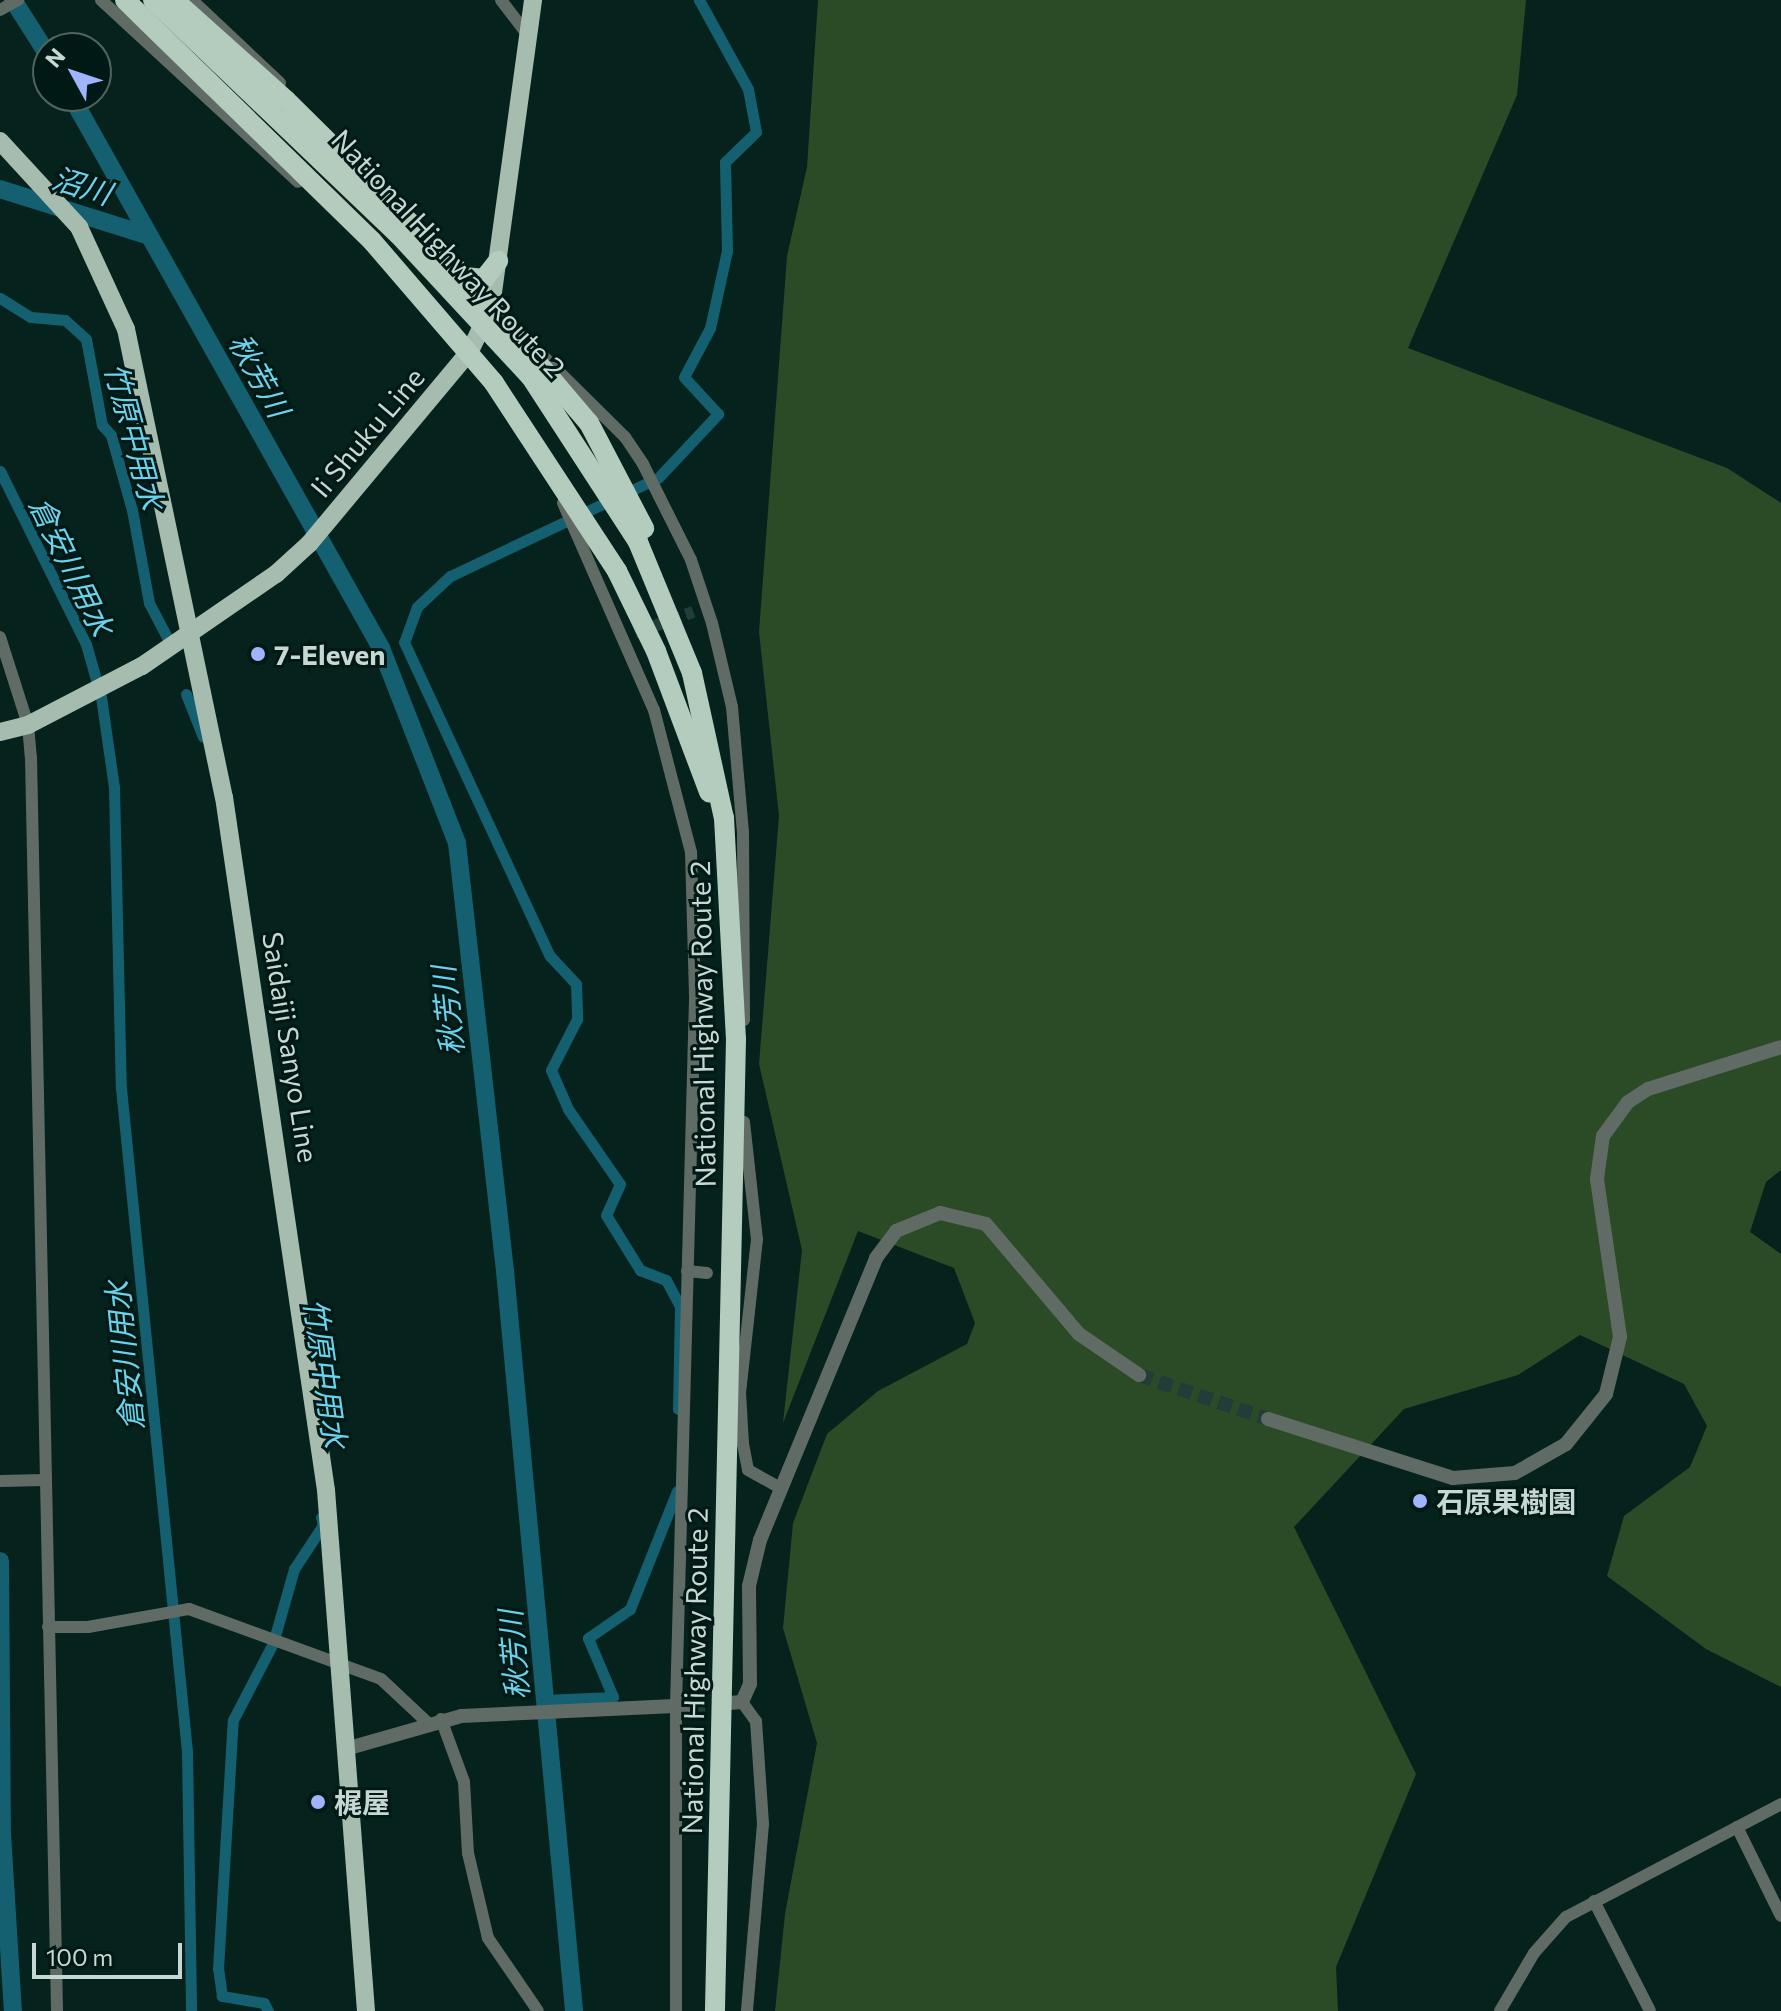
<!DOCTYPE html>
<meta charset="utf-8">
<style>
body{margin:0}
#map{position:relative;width:1781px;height:2011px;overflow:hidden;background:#05221d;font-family:Commissioner,"Noto Sans JP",sans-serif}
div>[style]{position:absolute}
.forest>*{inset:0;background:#2a4b25}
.canal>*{height:11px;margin:-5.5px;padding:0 5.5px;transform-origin:5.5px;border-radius:5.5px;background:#146071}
.river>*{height:18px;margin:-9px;padding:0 9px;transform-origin:9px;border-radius:9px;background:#146071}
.minor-tunnel>*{height:12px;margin-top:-6px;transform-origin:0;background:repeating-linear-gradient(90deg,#223d38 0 12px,transparent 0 18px)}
.tertiary-tunnel>*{height:14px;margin-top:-7px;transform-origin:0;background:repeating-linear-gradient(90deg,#223d38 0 14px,transparent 0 21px)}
.minor>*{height:12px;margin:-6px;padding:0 6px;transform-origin:6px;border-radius:6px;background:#616b65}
.tertiary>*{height:14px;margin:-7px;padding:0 7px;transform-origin:7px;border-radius:7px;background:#616b65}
.primary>*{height:18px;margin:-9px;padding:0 9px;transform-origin:9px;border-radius:9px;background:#a6bcaf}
.trunk>*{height:20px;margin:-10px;padding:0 10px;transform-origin:10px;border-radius:10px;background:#b4ccbe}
.dots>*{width:22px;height:22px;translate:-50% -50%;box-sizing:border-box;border:4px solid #001914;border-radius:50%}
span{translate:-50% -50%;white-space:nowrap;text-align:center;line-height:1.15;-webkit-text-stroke:6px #001914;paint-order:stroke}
.street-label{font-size:28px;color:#c7d7d3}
.poi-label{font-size:28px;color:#c7d7d3;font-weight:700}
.left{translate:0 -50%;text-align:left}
.water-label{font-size:30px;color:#6ad3ee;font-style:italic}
.north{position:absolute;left:32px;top:32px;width:80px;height:80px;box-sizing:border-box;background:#001914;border:2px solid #506560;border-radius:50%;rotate:310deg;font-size:22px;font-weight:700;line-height:32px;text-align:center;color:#c7d7d3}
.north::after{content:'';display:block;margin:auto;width:28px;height:36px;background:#a0b3fd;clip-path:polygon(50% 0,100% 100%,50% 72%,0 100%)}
.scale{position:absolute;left:32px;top:1943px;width:150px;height:36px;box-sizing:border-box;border:4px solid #c7d7d3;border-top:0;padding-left:10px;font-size:24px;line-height:28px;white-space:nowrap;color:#c7d7d3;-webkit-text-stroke:6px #001914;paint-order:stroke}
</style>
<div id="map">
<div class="forest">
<i style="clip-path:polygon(818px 0,1526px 0,1517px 95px,1408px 348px,1727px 468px,1781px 503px,1781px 1170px,1766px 1182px,1750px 1232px,1781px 1254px,1781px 1687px,1706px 1649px,1607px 1576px,1624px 1516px,1690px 1467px,1707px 1426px,1684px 1384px,1580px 1335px,1518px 1375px,1404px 1409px,1294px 1527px,1416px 1774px,1336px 1967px,1338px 2011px,775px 2011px,785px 1914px,817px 1743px,783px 1628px,793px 1523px,827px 1434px,878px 1391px,967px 1344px,975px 1323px,954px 1268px,858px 1231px,783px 1423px,802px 1250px,759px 1064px,779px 816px,759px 632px,787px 256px,807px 167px)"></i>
</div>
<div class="canal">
<i style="left:0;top:298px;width:36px;rotate:32deg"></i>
<i style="left:31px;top:317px;width:34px;rotate:5deg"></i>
<i style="left:65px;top:320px;width:28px;rotate:42deg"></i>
<i style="left:86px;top:339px;width:87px;rotate:79.5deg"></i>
<i style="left:102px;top:425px;width:13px;rotate:48deg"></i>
<i style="left:111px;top:435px;width:78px;rotate:74.4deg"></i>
<i style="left:132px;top:510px;width:95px;rotate:79.6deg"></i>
<i style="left:149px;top:603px;width:41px;rotate:62.2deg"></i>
<i style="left:0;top:471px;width:193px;rotate:63.6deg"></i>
<i style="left:86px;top:644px;width:41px;rotate:74.2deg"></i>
<i style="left:658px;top:478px;width:88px;rotate:-46.8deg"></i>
<i style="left:718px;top:414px;width:50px;rotate:-132.6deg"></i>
<i style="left:684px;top:377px;width:55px;rotate:-62deg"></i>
<i style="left:710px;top:328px;width:79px;rotate:-77.6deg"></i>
<i style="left:727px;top:251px;width:89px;rotate:-91.3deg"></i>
<i style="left:725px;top:162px;width:43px;rotate:-44.1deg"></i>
<i style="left:756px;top:132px;width:44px;rotate:-100.5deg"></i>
<i style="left:748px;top:89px;width:102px;rotate:-118.8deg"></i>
<i style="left:647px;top:483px;width:218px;rotate:154.7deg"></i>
<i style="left:450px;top:576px;width:45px;rotate:136.8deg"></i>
<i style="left:417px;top:607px;width:37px;rotate:110deg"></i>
<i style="left:404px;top:642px;width:346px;rotate:65.1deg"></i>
<i style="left:550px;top:956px;width:38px;rotate:47deg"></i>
<i style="left:576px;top:984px;width:35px;rotate:88deg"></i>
<i style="left:577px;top:1019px;width:57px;rotate:117deg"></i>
<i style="left:551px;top:1070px;width:43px;rotate:66.4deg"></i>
<i style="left:568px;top:1109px;width:91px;rotate:55.3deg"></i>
<i style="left:620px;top:1184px;width:34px;rotate:114deg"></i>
<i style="left:606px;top:1215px;width:65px;rotate:58.3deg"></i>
<i style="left:640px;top:1270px;width:28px;rotate:21deg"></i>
<i style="left:666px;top:1280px;width:30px;rotate:62deg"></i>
<i style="left:680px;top:1306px;width:103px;rotate:91.1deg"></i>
<i style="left:186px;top:694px;width:46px;rotate:68.4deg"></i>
<i style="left:101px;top:697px;width:91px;rotate:81.8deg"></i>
<i style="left:114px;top:787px;width:301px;rotate:88.7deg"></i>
<i style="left:121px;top:1088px;width:666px;rotate:84.32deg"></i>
<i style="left:187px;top:1751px;width:260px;rotate:89.1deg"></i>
<i style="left:545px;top:1700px;width:68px;rotate:-2.5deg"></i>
<i style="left:613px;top:1697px;width:64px;rotate:-113deg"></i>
<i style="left:588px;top:1638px;width:51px;rotate:-34.6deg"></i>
<i style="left:630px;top:1609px;width:127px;rotate:-68.3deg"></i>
<i style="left:268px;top:2011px;width:9px;rotate:-117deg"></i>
<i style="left:264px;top:2003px;width:43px;rotate:-170.5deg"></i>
<i style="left:222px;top:1996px;width:27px;rotate:-98deg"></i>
<i style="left:218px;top:1969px;width:249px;rotate:-86.6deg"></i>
<i style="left:233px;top:1720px;width:87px;rotate:-62.5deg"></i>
<i style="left:273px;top:1643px;width:77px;rotate:-74.2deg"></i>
<i style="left:294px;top:1569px;width:53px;rotate:-56.6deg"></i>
<i style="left:323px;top:1525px;width:8px;rotate:-104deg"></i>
</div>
<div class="river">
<i style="left:13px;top:0;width:65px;rotate:57.5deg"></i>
<i style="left:71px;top:96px;width:633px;rotate:60.68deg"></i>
<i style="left:381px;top:648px;width:209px;rotate:68.7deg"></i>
<i style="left:457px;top:843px;width:431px;rotate:83.6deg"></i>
<i style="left:505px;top:1271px;width:743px;rotate:84.67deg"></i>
<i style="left:0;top:189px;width:154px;rotate:17.4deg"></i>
<i style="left:0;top:1561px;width:272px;rotate:89.6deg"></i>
<i style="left:2px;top:1833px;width:178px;rotate:86.5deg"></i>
</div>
<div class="minor-tunnel">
<i style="left:635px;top:633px;width:62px;rotate:-19.9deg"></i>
</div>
<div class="tertiary-tunnel">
<i style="left:1139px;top:1375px;width:136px;rotate:18.8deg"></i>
<i style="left:691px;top:1705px;width:38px;rotate:-3deg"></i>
</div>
<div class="minor">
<i style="left:101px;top:0;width:268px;rotate:42.7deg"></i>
<i style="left:192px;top:0;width:121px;rotate:43.3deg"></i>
<i style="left:501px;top:0;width:48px;rotate:52.7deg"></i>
<i style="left:0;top:10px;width:21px;rotate:-29deg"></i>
<i style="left:532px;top:345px;width:131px;rotate:44.7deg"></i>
<i style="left:625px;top:437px;width:32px;rotate:56deg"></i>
<i style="left:643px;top:464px;width:107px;rotate:63.4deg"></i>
<i style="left:691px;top:560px;width:66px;rotate:71.6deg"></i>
<i style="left:712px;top:623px;width:86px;rotate:76.6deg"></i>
<i style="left:732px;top:707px;width:125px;rotate:85deg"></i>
<i style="left:743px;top:832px;width:188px;rotate:89.7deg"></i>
<i style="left:563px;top:503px;width:226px;rotate:66.3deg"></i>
<i style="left:654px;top:710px;width:147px;rotate:75.4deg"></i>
<i style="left:691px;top:852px;width:147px;rotate:88.4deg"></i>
<i style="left:695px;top:999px;width:706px;rotate:91.54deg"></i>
<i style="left:676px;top:1705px;width:306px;rotate:90deg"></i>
<i style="left:0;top:637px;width:92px;rotate:72.3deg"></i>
<i style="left:28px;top:725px;width:33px;rotate:85deg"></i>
<i style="left:31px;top:758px;width:1253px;rotate:88.81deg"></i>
<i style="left:744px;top:1122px;width:118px;rotate:83.7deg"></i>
<i style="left:757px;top:1239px;width:154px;rotate:96.3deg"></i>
<i style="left:740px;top:1392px;width:52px;rotate:86.7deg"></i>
<i style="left:743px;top:1444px;width:26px;rotate:79deg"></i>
<i style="left:748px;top:1470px;width:38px;rotate:29deg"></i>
<i style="left:687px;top:1271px;width:20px;rotate:6deg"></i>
<i style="left:0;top:1481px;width:44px;rotate:-1.3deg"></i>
<i style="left:48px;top:1627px;width:40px"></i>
<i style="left:88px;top:1627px;width:103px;rotate:-10.1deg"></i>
<i style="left:189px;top:1609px;width:204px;rotate:20deg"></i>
<i style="left:381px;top:1679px;width:63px;rotate:43.1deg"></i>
<i style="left:742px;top:1702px;width:24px;rotate:54deg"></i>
<i style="left:756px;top:1721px;width:103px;rotate:86.1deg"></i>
<i style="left:763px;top:1824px;width:188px;rotate:94.9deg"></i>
<i style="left:441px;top:1719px;width:67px;rotate:69.9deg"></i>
<i style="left:464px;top:1782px;width:71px;rotate:86.8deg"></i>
<i style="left:468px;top:1853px;width:87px;rotate:76.8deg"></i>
<i style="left:488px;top:1938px;width:88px;rotate:55.6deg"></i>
<i style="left:1737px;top:1827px;width:99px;rotate:63.7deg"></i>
<i style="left:1594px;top:1901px;width:123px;rotate:63deg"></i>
<i style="left:1500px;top:2011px;width:67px;rotate:-59.6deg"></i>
<i style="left:1534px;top:1953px;width:48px;rotate:-48.4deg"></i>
<i style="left:1566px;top:1917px;width:243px;rotate:-27.7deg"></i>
</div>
<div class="tertiary">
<i style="left:1268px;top:1419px;width:194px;rotate:17.7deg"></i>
<i style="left:1453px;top:1478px;width:62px;rotate:-4.6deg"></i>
<i style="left:1515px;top:1473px;width:59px;rotate:-29.6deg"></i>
<i style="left:1566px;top:1444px;width:64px;rotate:-51.3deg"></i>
<i style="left:1606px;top:1394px;width:59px;rotate:-76.2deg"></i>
<i style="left:1620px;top:1337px;width:160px;rotate:-98.3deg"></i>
<i style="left:1597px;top:1179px;width:43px;rotate:-82.1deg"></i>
<i style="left:1603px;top:1136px;width:42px;rotate:-53.7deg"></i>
<i style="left:1628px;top:1102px;width:24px;rotate:-33deg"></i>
<i style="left:1648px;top:1089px;width:139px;rotate:-17.5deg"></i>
<i style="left:729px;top:1703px;width:13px;rotate:-4deg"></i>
<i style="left:742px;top:1702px;width:20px;rotate:-66deg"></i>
<i style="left:750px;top:1684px;width:98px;rotate:-90.6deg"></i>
<i style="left:749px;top:1586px;width:47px;rotate:-76.6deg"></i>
<i style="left:760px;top:1540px;width:305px;rotate:-67.6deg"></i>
<i style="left:876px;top:1258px;width:34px;rotate:-53deg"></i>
<i style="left:896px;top:1231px;width:48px;rotate:-22.2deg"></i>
<i style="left:940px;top:1213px;width:47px;rotate:13.4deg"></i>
<i style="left:986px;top:1224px;width:144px;rotate:49.8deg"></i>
<i style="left:1079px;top:1334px;width:73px;rotate:34.3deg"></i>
<i style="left:349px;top:1748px;width:116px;rotate:-15.9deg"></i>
<i style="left:461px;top:1716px;width:230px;rotate:-2.7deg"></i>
</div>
<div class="primary">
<i style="left:0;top:141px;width:117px;rotate:47.4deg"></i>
<i style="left:79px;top:227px;width:112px;rotate:65.3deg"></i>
<i style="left:126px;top:329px;width:478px;rotate:78.2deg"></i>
<i style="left:224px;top:797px;width:700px;rotate:81.63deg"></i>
<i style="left:326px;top:1490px;width:523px;rotate:85.61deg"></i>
<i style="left:0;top:732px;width:29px;rotate:-14deg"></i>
<i style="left:28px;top:725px;width:128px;rotate:-27.4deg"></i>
<i style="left:142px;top:666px;width:163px;rotate:-34.5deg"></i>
<i style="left:276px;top:574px;width:45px;rotate:-42.3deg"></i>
<i style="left:309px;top:544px;width:251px;rotate:-50.2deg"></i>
<i style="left:470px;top:351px;width:49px;rotate:-64.5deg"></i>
<i style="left:491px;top:307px;width:310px;rotate:-82.2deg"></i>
</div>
<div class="trunk">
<i style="left:125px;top:0;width:345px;rotate:44.3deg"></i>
<i style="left:372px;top:241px;width:187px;rotate:49.3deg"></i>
<i style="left:494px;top:383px;width:225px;rotate:56.8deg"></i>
<i style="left:617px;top:571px;width:89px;rotate:64deg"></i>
<i style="left:656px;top:651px;width:151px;rotate:69.4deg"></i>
<i style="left:153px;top:0;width:339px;rotate:43.7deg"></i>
<i style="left:398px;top:234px;width:195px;rotate:47.1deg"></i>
<i style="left:531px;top:377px;width:197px;rotate:57deg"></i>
<i style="left:638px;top:542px;width:142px;rotate:67.6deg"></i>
<i style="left:692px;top:673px;width:148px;rotate:77.6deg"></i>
<i style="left:724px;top:818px;width:221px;rotate:86.9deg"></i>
<i style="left:736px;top:1039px;width:972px;rotate:91.24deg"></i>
<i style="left:174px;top:0;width:150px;rotate:41.8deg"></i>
<i style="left:286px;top:100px;width:252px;rotate:44.7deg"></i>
<i style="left:465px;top:277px;width:192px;rotate:49.7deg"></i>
<i style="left:589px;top:423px;width:119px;rotate:62.4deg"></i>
<i style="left:465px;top:277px;width:19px;rotate:6deg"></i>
<i style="left:484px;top:279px;width:23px;rotate:-52deg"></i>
</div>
<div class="dots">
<i style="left:258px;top:654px;background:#a0b3fd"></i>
<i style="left:1420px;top:1501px;background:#a0b3fd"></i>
<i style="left:318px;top:1802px;background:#a0b3fd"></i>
</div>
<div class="street-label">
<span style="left:449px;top:253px;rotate:47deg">National Highway Route 2</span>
<span style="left:367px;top:432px;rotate:-50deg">Ii Shuku Line</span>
<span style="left:702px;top:1024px;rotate:-91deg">National Highway Route 2</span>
<span style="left:291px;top:1047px;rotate:81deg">Saidaiji Sanyo Line</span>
<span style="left:694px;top:1671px;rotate:-89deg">National Highway Route 2</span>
</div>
<div class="poi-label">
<span class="left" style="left:274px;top:654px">7-Eleven</span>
<span class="left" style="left:1436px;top:1501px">石原果樹園</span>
<span class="left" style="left:334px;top:1802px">梶屋</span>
</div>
<div class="water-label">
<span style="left:82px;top:185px;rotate:17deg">沼川</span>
<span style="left:260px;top:375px;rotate:61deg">秋芳川</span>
<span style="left:135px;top:436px;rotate:75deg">竹原中用水</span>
<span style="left:72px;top:566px;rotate:64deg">倉安川用水</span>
<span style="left:447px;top:1011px;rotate:-96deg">秋芳川</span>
<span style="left:124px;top:1356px;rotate:-96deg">倉安川用水</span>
<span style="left:326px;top:1373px;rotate:82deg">竹原中用水</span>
<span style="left:513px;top:1655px;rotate:-95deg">秋芳川</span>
</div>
<div class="north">N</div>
<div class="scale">100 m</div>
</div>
